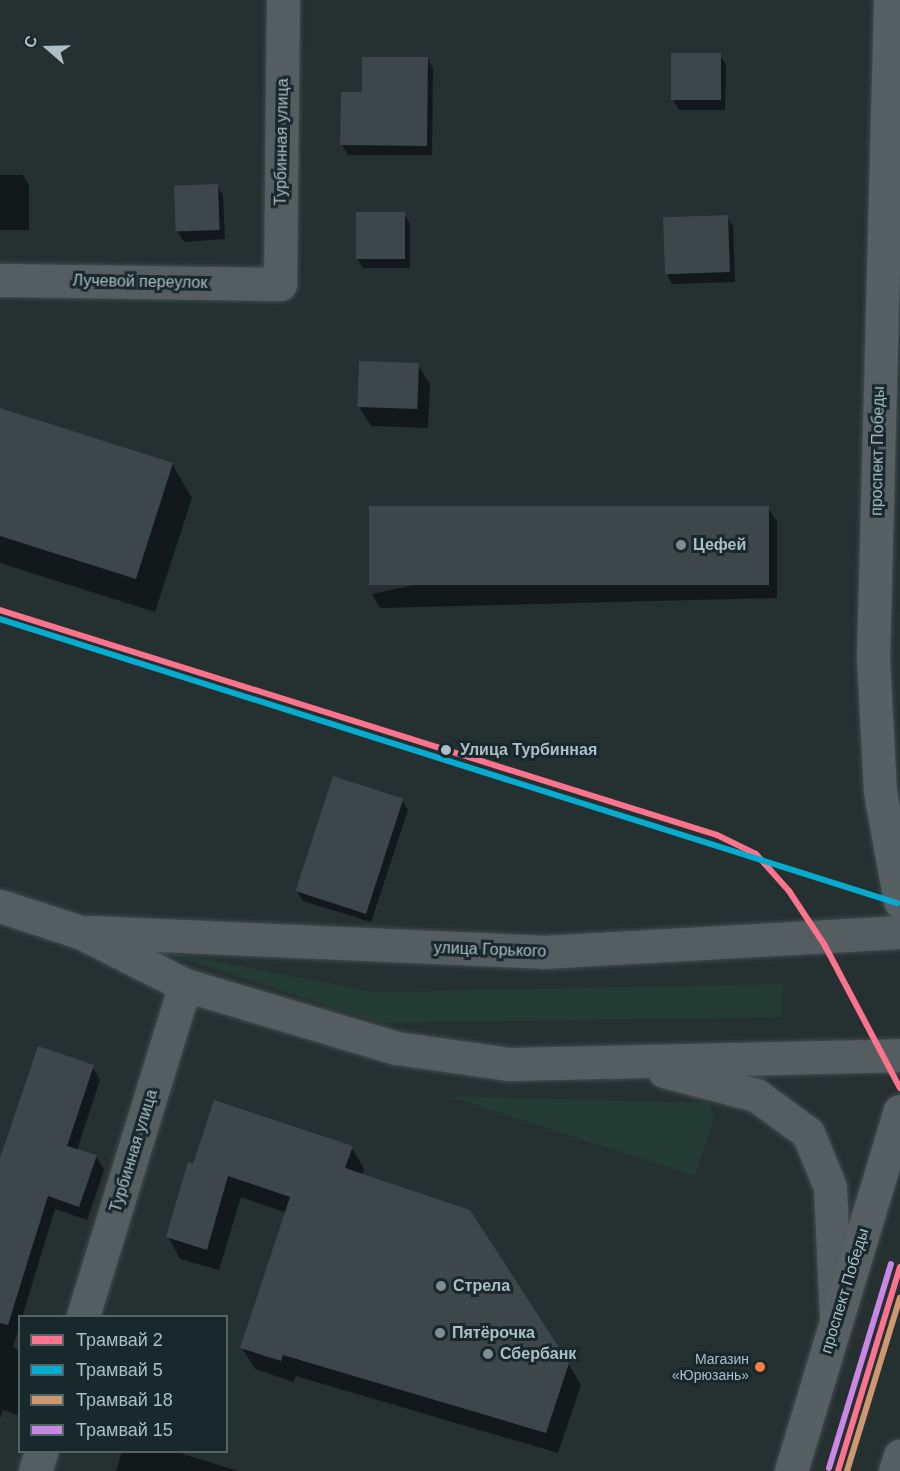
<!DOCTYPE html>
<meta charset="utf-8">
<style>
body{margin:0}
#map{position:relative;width:900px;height:1471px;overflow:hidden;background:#253031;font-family:Arial,sans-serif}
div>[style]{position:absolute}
.green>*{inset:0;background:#253c34}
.shadow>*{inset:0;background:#0007}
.building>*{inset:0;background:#3d4648;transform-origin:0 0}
.roads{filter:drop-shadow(0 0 2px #424b4c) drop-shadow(0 0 2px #424b4c)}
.minor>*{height:33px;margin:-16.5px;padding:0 16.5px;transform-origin:16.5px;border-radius:16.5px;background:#545e60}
.tertiary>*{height:33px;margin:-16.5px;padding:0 16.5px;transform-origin:16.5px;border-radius:16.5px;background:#545e60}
.primary>*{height:33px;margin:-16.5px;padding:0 16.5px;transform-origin:16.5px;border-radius:16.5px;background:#566063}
.tram-1>*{height:6px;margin:-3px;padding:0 3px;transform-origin:3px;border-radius:3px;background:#fc738d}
.tram-2>*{height:6px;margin:-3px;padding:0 3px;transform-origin:3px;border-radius:3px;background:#06acd0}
.tram-3>*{height:6px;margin:-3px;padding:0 3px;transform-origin:3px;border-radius:3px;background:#cd976f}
.tram-4>*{height:6px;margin:-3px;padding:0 3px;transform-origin:3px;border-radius:3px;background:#c787e3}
.dots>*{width:16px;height:16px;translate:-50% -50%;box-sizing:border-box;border:3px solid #18282c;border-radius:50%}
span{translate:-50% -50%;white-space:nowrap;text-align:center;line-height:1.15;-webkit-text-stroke:6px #18282c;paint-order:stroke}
.bus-label{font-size:14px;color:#acbfc5}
.right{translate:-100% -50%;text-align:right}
.street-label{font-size:16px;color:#acbfc5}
.poi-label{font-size:16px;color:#acbfc5;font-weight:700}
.left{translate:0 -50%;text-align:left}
.stop-label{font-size:16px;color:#acbfc5;font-weight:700}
.legend{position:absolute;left:18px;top:1315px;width:210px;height:138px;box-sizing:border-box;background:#18282c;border:2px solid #536469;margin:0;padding:8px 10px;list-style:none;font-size:18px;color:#acbfc5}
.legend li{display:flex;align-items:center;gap:12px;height:30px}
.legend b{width:30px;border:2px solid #536469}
.north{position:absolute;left:18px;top:18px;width:60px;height:60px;-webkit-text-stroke:4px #18282c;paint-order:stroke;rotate:290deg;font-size:16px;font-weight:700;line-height:24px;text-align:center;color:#acbfc5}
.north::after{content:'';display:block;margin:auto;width:21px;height:27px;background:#acbfc5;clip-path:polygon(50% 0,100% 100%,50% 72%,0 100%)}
</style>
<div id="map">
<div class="green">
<i style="clip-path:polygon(155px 950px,375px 992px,783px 984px,781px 1017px,381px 1023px)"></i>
<i style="clip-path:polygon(447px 1096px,709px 1103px,714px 1118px,695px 1176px)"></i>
</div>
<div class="shadow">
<i style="clip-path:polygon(720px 55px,726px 65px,725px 110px,679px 110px,673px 100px)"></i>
<i style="clip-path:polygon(428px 59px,433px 69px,432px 155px,348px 155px,342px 145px,342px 94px,364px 93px)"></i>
<i style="clip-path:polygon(0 175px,23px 175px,29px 185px,29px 230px,0 230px)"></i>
<i style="clip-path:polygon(217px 186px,223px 195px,225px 239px,184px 242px,178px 232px,176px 188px)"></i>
<i style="clip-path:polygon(404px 214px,410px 224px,410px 268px,363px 268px,357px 258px)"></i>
<i style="clip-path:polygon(727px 217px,733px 226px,735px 282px,672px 284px,667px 274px)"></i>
<i style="clip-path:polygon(418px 365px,430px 384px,428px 428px,371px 426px,359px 407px)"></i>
<i style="clip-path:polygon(0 410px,172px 464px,192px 498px,155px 612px,0 563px)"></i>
<i style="clip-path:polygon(768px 508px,777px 522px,777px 598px,380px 608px,372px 594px)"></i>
<i style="clip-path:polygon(402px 800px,408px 810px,371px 922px,303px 901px,297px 891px)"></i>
<i style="clip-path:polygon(92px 1066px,100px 1080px,77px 1150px,96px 1156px,104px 1170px,87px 1220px,55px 1209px,13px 1347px,20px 1351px,20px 1416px,3px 1410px,0 1419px,0 1163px)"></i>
<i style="clip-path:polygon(352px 1148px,364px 1169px,362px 1175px,568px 1363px,581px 1385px,558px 1453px,296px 1376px,293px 1382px,255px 1369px,242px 1348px,287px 1213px,241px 1197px,219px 1270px,180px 1259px,168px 1237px,194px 1166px)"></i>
<i style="clip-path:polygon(122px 1452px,177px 1452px,238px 1471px,116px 1471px)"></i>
</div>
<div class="building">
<i style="left:671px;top:53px;width:50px;height:47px"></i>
<i style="clip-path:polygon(362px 57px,428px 57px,427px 146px,340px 145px,341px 92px,362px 92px)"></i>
<i style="left:218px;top:184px;width:46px;height:44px;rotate:88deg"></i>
<i style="left:356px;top:212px;width:49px;height:47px"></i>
<i style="left:728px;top:215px;width:57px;height:65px;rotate:88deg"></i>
<i style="left:359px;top:361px;width:60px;height:46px;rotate:2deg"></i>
<i style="clip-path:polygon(0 408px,173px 463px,136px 579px,0 536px)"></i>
<i style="left:769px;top:506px;width:79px;height:400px;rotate:90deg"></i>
<i style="left:333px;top:776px;width:74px;height:121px;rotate:18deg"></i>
<i style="clip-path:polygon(38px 1046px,94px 1065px,67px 1146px,97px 1155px,79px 1207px,48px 1196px,8px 1325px,0 1323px,0 1158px)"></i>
<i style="clip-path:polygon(214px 1100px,353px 1146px,345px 1168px,470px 1210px,569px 1363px,546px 1433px,283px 1355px,281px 1361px,240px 1348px,290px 1197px,228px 1176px,207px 1250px,166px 1237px,188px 1162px,193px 1164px)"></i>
</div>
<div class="roads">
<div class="minor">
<i style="left:0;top:280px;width:280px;rotate:0.8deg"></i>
<i style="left:280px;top:284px;width:284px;rotate:-89.4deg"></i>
<i style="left:83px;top:1316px;width:346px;rotate:-72.9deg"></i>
<i style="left:35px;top:1471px;width:20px;rotate:-72deg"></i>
</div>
<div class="tertiary">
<i style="left:0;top:906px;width:84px;rotate:18deg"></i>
<i style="left:80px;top:932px;width:118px;rotate:26.8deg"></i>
<i style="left:185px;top:985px;width:221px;rotate:16.6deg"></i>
<i style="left:397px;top:1048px;width:114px;rotate:8.1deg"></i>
<i style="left:510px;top:1064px;width:390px;rotate:-1.3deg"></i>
<i style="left:90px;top:932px;width:453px;rotate:2.5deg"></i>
<i style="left:543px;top:952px;width:358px;rotate:-3.2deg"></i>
<i style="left:664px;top:1071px;width:95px;rotate:14.6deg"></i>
<i style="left:756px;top:1095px;width:64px;rotate:36.2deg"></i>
<i style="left:808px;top:1133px;width:58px;rotate:67.8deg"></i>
<i style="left:830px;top:1187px;width:130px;rotate:87.4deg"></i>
</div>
<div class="primary">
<i style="left:890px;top:0;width:658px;rotate:91.48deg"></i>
<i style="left:873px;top:658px;width:134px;rotate:87deg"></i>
<i style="left:880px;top:792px;width:111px;rotate:79.6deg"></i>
<i style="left:791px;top:1471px;width:376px;rotate:-73.2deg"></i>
<i style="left:895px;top:1471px;width:16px;rotate:-72deg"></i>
</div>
</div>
<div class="tram-1">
<i style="left:0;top:610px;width:751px;rotate:17.42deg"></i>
<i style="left:717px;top:835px;width:43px;rotate:26deg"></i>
<i style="left:756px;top:854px;width:50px;rotate:48.3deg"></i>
<i style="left:789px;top:891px;width:64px;rotate:56.6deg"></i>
<i style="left:824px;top:944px;width:163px;rotate:62.2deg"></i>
<i style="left:838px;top:1471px;width:213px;rotate:-73.1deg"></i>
</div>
<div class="tram-2">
<i style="left:0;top:619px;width:941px;rotate:17.57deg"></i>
</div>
<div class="tram-3">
<i style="left:847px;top:1471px;width:181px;rotate:-73deg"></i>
</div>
<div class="tram-4">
<i style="left:829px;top:1468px;width:213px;rotate:-73.1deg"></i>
</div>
<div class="dots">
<i style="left:681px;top:545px;background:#7d8d91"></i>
<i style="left:446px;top:750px;background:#acbfc5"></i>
<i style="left:441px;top:1286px;background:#7d8d91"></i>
<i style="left:440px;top:1333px;background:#7d8d91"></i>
<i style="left:488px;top:1354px;background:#7d8d91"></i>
<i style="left:760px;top:1367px;background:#f77d43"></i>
</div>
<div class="bus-label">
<span class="right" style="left:749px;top:1367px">Магазин<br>«Юрюзань»</span>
</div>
<div class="street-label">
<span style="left:282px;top:142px;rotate:-89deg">Турбинная улица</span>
<span style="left:140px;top:282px;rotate:1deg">Лучевой переулок</span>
<span style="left:878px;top:451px;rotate:-89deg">проспект Победы</span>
<span style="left:490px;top:950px;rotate:2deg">улица Горького</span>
<span style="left:134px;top:1151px;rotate:-73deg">Турбинная улица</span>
<span style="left:845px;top:1291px;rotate:-73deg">проспект Победы</span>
</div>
<div class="poi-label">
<span class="left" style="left:693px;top:545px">Цефей</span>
<span class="left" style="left:453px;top:1286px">Стрела</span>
<span class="left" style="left:452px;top:1333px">Пятёрочка</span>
<span class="left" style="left:500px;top:1354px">Сбербанк</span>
</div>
<div class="stop-label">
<span class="left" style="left:460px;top:750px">Улица Турбинная</span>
</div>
<ul class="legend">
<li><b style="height:8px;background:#fc738d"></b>Трамвай 2</li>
<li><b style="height:8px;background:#06acd0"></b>Трамвай 5</li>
<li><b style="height:8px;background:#cd976f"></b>Трамвай 18</li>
<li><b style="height:8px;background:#c787e3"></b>Трамвай 15</li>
</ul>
<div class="north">С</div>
</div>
